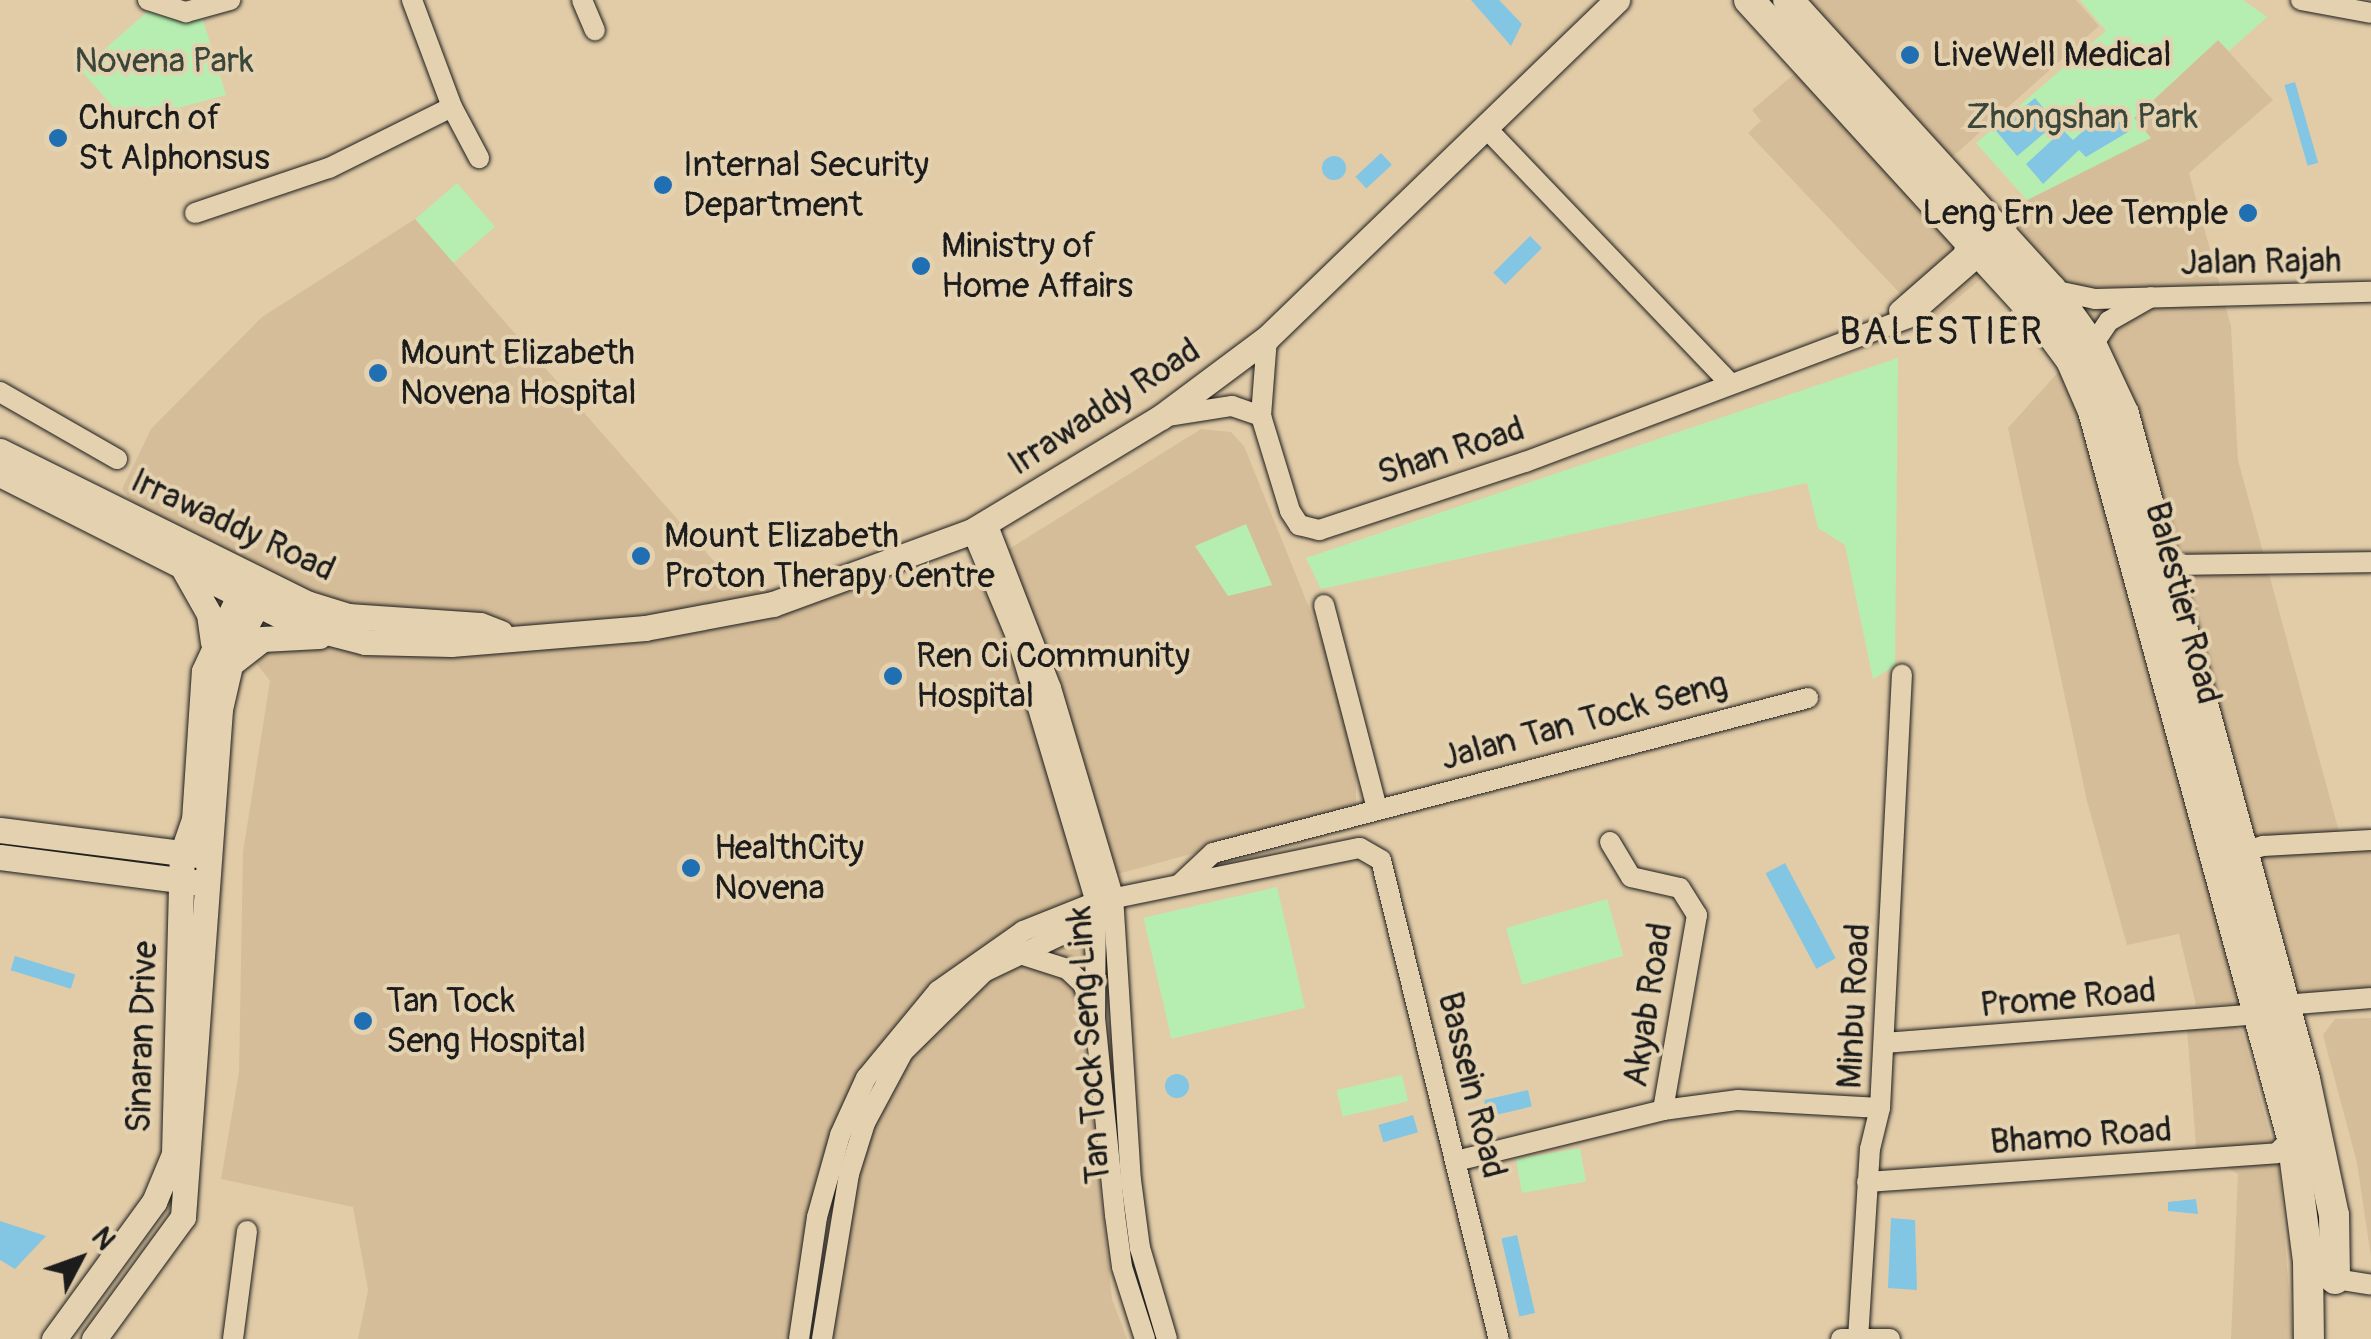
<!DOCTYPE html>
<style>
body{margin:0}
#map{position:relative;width:2371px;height:1339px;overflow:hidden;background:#e2cca8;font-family:Pangolin,sans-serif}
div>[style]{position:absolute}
.built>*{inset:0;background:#d5bd99}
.green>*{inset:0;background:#b6eeb1;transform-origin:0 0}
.water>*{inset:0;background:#82c6e3;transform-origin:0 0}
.round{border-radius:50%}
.roads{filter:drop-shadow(0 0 2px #1c1c1c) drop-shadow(0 0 2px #1c1c1c)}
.minor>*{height:20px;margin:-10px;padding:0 10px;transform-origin:10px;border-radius:10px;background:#e3d1af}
.tertiary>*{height:25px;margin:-12.5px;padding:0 12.5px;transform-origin:12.5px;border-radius:12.5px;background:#e3d1af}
.primary>*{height:30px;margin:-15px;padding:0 15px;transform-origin:15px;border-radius:15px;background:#e3d1af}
.dots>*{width:28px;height:28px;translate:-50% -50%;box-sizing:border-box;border:5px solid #e3d1af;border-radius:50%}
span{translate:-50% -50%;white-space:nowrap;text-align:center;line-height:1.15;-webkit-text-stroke:8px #e3d1af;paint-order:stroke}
.poi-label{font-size:35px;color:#1c1c1c}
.left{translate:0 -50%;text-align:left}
.right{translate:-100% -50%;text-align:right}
.park-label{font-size:35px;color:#3b463a}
.street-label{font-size:35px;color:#1c1c1c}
.neighbourhood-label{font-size:38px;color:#1c1c1c;letter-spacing:2.5px}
.north{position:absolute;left:30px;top:1209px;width:100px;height:100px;-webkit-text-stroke:8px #e3d1af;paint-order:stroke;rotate:49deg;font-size:28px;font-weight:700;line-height:40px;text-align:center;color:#1c1c1c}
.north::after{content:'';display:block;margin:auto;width:35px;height:45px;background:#1c1c1c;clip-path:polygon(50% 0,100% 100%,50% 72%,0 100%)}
</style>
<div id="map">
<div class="built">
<i style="clip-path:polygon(1804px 0,2076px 0,2099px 26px,1951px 158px)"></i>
<i style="clip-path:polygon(2218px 40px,2273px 100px,2189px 173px,2231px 326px,2238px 460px,2341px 839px,2371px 838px,2371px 998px,2196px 1005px,2179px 934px,2127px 945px,2087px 801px,2008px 428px,2061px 369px,1983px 277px,1928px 323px,1748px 133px,1761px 121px,1752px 110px,1799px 70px,1979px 266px,2027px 200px,2150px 138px,2134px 118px)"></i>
<i style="clip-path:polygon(415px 219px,740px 591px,966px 576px,1201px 429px,1231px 432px,1244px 446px,1356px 724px,1356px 809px,1081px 884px,1088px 951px,1081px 1008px,1112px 1299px,1127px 1339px,358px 1339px,368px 1290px,353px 1207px,221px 1179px,239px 1072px,243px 852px,270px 681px,122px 489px,151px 429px,262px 317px)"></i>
<i style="clip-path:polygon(2371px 1018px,2371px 1257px,2357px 1163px,2323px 1035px,2335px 1019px)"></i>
<i style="clip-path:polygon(2231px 1024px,2242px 1031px,2279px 1169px,2293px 1339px,2231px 1339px,2238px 1174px,2196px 1147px,2187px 1028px)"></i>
</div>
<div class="green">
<i style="clip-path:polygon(2080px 0,2243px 0,2267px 17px,2229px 51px,2218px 40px,2134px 118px,2151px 138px,2027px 200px,1976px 143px,2106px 31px)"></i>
<i style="clip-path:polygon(147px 12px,202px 17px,226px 95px,126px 122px,81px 70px)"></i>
<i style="left:457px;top:183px;width:58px;height:55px;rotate:49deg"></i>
<i style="clip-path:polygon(1898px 358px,1895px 666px,1873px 679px,1845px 545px,1818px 528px,1807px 483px,1321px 589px,1306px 558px)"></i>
<i style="clip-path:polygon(1246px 524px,1272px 585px,1228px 596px,1195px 546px)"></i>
<i style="left:1277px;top:887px;width:124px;height:137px;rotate:77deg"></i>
<i style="left:1607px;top:899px;width:59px;height:105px;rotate:74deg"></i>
<i style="left:1402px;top:1075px;width:27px;height:67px;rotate:77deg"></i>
<i style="left:1580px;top:1148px;width:34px;height:65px;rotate:80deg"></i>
</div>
<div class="water">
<i style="clip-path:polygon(1471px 0,1499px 0,1522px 24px,1511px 46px)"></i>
<i style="left:2295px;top:82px;width:84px;height:11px;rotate:74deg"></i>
<i style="left:2035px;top:98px;width:33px;height:51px;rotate:50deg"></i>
<i style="clip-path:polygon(2109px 109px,2128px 132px,2086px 157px,2079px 150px,2043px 184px,2026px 164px,2063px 130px,2073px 140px)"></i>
<i style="left:1381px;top:153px;width:16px;height:35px;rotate:47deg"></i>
<i class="round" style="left:1322px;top:156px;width:24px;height:24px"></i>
<i style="left:1530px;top:236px;width:17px;height:52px;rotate:45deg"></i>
<i style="left:1785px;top:863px;width:108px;height:22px;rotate:62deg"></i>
<i style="left:15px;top:956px;width:63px;height:15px;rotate:17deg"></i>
<i class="round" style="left:1165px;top:1074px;width:24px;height:24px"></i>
<i style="left:1528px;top:1090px;width:17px;height:45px;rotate:77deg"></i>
<i style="left:1413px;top:1115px;width:18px;height:36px;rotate:74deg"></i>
<i style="clip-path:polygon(2196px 1199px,2198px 1214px,2168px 1211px,2168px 1202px)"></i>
<i style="clip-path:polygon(1891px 1218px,1915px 1220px,1917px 1290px,1888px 1288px)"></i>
<i style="clip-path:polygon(0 1221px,46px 1236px,15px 1269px,0 1260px)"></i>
<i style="left:1517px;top:1235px;width:80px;height:16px;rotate:77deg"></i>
</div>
<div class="roads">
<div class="minor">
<i style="left:148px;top:0;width:40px;rotate:18deg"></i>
<i style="left:186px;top:12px;width:46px;rotate:-15.3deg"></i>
<i style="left:412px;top:0;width:114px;rotate:69.5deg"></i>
<i style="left:452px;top:107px;width:58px;rotate:62.1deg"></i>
<i style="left:582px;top:0;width:33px;rotate:67deg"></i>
<i style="left:2301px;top:0;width:71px;rotate:10.5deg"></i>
<i style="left:1488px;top:130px;width:350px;rotate:46.3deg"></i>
<i style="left:195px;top:213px;width:141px;rotate:-18.6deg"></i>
<i style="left:329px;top:168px;width:137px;rotate:-26.4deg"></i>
<i style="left:2052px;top:290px;width:44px;rotate:11.8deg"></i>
<i style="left:2095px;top:299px;width:276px;rotate:-1.5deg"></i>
<i style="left:1899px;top:311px;width:85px;rotate:-41.2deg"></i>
<i style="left:1963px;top:255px;width:20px;rotate:-75deg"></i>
<i style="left:1267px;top:338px;width:78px;rotate:94.4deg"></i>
<i style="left:1261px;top:416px;width:99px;rotate:73deg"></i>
<i style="left:1290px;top:511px;width:17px;rotate:57deg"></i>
<i style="left:1299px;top:525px;width:21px;rotate:14deg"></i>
<i style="left:1319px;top:530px;width:217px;rotate:-18.3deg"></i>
<i style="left:1525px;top:462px;width:409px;rotate:-20.6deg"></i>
<i style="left:1908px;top:318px;width:108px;rotate:-41.2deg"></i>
<i style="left:2092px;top:346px;width:30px;rotate:-56deg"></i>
<i style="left:2109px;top:321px;width:48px;rotate:-29.7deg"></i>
<i style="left:0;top:392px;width:135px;rotate:29.8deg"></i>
<i style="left:1161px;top:417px;width:72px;rotate:-8.8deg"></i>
<i style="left:1232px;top:406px;width:31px;rotate:19deg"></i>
<i style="left:987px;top:523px;width:177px;rotate:68.8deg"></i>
<i style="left:1051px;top:688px;width:217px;rotate:73.4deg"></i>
<i style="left:1113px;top:896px;width:285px;rotate:86.4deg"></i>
<i style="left:1131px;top:1180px;width:69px;rotate:82.5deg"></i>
<i style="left:1140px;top:1248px;width:95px;rotate:73.5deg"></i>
<i style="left:972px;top:531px;width:119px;rotate:67.3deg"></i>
<i style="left:1018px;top:641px;width:272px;rotate:73.4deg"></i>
<i style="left:1096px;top:902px;width:116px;rotate:90.5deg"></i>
<i style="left:1095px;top:1018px;width:198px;rotate:84.2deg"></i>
<i style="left:1115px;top:1215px;width:52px;rotate:82.3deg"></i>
<i style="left:1122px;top:1267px;width:76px;rotate:72.3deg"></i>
<i style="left:2165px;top:565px;width:206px;rotate:-0.8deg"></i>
<i style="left:1324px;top:605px;width:210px;rotate:75.4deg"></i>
<i style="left:1610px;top:842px;width:41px;rotate:59deg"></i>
<i style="left:1631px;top:877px;width:50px;rotate:12.7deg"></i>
<i style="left:1680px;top:888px;width:32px;rotate:58deg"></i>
<i style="left:1697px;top:915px;width:198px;rotate:99.9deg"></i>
<i style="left:2232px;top:856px;width:33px;rotate:-18deg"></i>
<i style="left:2263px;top:846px;width:108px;rotate:-3.2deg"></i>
<i style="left:1181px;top:883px;width:44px;rotate:-43.2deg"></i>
<i style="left:1213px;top:853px;width:615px;rotate:-14.6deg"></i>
<i style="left:1020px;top:954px;width:49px;rotate:17.7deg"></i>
<i style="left:1067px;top:969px;width:22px;rotate:43deg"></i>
<i style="left:1083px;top:984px;width:27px;rotate:70deg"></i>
<i style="left:2284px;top:1005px;width:87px;rotate:-4.6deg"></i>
<i style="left:1884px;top:1043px;width:374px;rotate:-4.4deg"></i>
<i style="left:1456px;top:1161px;width:213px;rotate:-13.8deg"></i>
<i style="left:1663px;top:1110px;width:76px;rotate:-7.6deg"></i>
<i style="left:1738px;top:1100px;width:142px;rotate:3.2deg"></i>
<i style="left:1867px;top:1182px;width:411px;rotate:-4deg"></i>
<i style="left:2277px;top:1153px;width:21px;rotate:-45deg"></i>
<i style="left:2335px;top:1279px;width:36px;rotate:9deg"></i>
<i style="left:233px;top:1339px;width:109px;rotate:-82.6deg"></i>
<i style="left:799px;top:1339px;width:123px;rotate:-81.6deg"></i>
<i style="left:817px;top:1217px;width:85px;rotate:-74.3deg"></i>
<i style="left:840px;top:1135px;width:63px;rotate:-65.5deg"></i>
<i style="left:866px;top:1078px;width:113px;rotate:-50.4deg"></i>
<i style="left:938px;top:991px;width:104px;rotate:-35.2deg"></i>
<i style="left:1023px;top:931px;width:79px;rotate:-21.7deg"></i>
<i style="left:1096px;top:902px;width:269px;rotate:-11.6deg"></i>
<i style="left:1360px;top:848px;width:24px;rotate:30deg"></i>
<i style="left:1381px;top:860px;width:493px;rotate:76.2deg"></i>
<i style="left:822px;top:1339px;width:167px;rotate:-80.7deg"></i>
<i style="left:849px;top:1174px;width:53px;rotate:-72.6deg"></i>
<i style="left:865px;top:1123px;width:81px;rotate:-61.8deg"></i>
<i style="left:903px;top:1052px;width:114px;rotate:-44.6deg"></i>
<i style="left:984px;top:972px;width:136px;rotate:-25.6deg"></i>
<i style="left:1841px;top:1339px;width:49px"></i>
<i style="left:1858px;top:1339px;width:190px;rotate:-86.4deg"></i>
<i style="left:1870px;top:1149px;width:42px;rotate:-76.3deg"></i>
<i style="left:1880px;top:1108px;width:434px;rotate:-87.1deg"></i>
</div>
<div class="tertiary">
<i style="left:0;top:451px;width:342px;rotate:26.4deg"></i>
<i style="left:306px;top:603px;width:44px;rotate:17.2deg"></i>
<i style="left:348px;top:616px;width:132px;rotate:3.9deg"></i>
<i style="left:480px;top:625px;width:22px;rotate:21deg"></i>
<i style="left:0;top:474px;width:335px;rotate:26.8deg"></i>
<i style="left:299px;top:625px;width:68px;rotate:14.4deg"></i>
<i style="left:365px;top:642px;width:86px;rotate:1.3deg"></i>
<i style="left:451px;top:644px;width:195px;rotate:-4.7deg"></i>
<i style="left:645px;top:628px;width:130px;rotate:-10.6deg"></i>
<i style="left:773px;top:604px;width:212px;rotate:-20.1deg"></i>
<i style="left:972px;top:531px;width:221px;rotate:-31.1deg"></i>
<i style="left:1161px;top:417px;width:132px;rotate:-36.7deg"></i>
<i style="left:1267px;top:338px;width:487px;rotate:-44deg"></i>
<i style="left:182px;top:566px;width:55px;rotate:60.6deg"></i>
<i style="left:209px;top:614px;width:28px;rotate:82deg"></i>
<i style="left:233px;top:662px;width:37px;rotate:-38deg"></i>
<i style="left:262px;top:639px;width:57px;rotate:-3deg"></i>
<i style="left:0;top:830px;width:200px;rotate:7.2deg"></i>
<i style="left:0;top:857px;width:197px;rotate:7.3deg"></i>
<i style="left:54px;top:1339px;width:170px;rotate:-53.9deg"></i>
<i style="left:154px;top:1202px;width:52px;rotate:-67.4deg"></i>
<i style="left:174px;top:1154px;width:300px;rotate:-88.5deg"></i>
<i style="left:182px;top:854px;width:36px;rotate:-71deg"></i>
<i style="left:194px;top:820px;width:149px;rotate:-86.2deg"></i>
<i style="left:204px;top:671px;width:105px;rotate:-65.1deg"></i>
<i style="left:94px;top:1339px;width:151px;rotate:-53.9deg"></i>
<i style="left:183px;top:1217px;width:509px;rotate:-85.83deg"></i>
<i style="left:220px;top:709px;width:63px;rotate:-77.1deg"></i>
<i style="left:234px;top:648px;width:70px;rotate:-62deg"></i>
</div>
<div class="primary">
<i style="left:1749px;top:0;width:435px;rotate:47.6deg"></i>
<i style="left:2042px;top:321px;width:49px;rotate:53.4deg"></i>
<i style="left:2071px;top:360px;width:56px;rotate:66.7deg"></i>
<i style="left:2093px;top:411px;width:754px;rotate:74.69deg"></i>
<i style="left:2292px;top:1138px;width:125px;rotate:82.6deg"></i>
<i style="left:2308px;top:1262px;width:77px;rotate:89.3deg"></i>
<i style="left:1788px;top:0;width:391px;rotate:47.7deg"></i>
<i style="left:2051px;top:289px;width:70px;rotate:54.3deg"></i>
<i style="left:2092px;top:346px;width:75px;rotate:64.8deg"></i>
<i style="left:2124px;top:414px;width:689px;rotate:74.77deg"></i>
<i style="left:2305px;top:1079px;width:139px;rotate:78deg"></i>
<i style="left:2334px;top:1215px;width:64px;rotate:89.1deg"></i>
</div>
</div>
<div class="dots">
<i style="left:1910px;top:55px;background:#1f6fb2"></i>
<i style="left:58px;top:138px;background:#1f6fb2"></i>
<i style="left:663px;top:185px;background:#1f6fb2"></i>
<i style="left:2248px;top:213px;background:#1f6fb2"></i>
<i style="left:921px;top:266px;background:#1f6fb2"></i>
<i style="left:378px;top:373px;background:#1f6fb2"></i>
<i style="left:641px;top:556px;background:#1f6fb2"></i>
<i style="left:893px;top:676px;background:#1f6fb2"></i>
<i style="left:691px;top:868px;background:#1f6fb2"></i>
<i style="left:363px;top:1021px;background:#1f6fb2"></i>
</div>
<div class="poi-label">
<span class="left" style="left:1932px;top:55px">LiveWell Medical</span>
<span class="left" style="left:78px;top:138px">Church of<br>St Alphonsus</span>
<span class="left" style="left:683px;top:185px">Internal Security<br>Department</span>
<span class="right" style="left:2228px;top:213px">Leng Ern Jee Temple</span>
<span class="left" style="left:941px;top:266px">Ministry of<br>Home Affairs</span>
<span class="left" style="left:400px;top:373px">Mount Elizabeth<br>Novena Hospital</span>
<span class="left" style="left:664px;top:556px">Mount Elizabeth<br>Proton Therapy Centre</span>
<span class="left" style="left:916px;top:676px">Ren Ci Community<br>Hospital</span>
<span class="left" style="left:714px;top:868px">HealthCity<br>Novena</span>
<span class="left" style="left:386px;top:1021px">Tan Tock<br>Seng Hospital</span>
</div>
<div class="park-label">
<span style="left:164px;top:61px">Novena Park</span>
<span style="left:2082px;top:117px">Zhongshan Park</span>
</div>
<div class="street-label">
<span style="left:2261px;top:262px;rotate:-1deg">Jalan Rajah</span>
<span style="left:1104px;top:407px;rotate:-33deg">Irrawaddy Road</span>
<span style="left:1451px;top:451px;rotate:-18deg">Shan Road</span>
<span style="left:233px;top:525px;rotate:25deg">Irrawaddy Road</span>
<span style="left:2183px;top:603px;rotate:75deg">Balestier Road</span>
<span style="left:1584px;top:721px;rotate:-15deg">Jalan Tan Tock Seng</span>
<span style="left:2068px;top:998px;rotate:-5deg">Prome Road</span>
<span style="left:1648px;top:1005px;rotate:-81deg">Akyab Road</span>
<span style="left:1854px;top:1006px;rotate:-87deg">Minbu Road</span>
<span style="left:142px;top:1037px;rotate:-88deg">Sinaran Drive</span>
<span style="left:1089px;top:1045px;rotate:-94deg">Tan Tock Seng Link</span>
<span style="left:1472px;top:1085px;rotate:76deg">Bassein Road</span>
<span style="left:2081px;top:1136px;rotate:-4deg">Bhamo Road</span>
</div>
<div class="neighbourhood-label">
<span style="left:1942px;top:333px">BALESTIER</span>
</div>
<div class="north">N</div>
</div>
